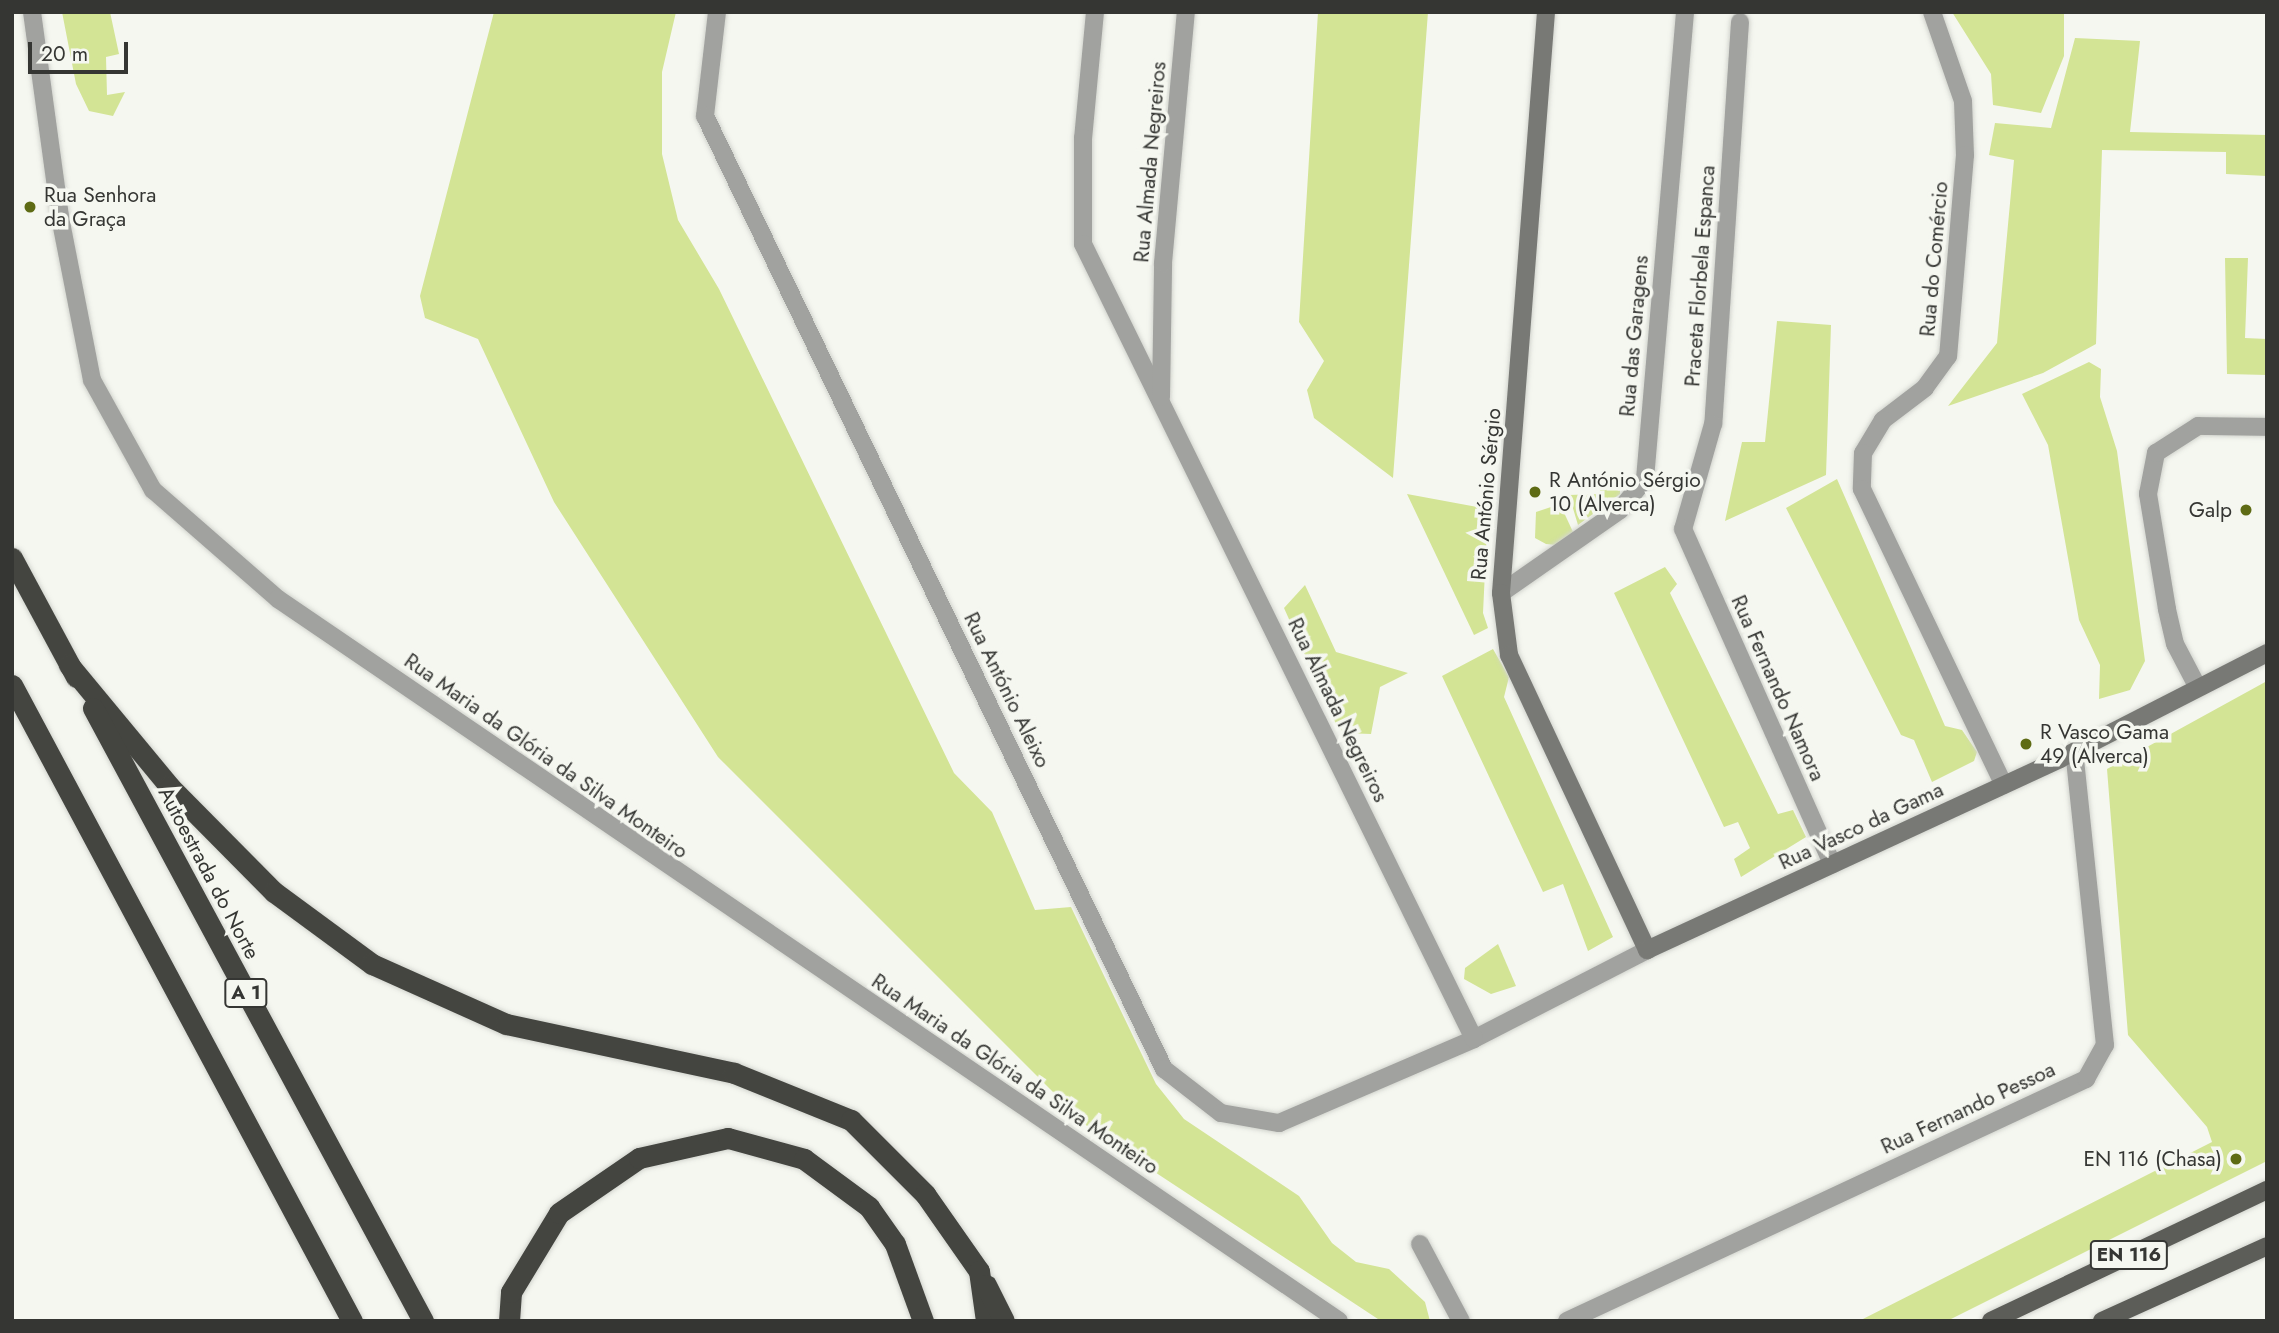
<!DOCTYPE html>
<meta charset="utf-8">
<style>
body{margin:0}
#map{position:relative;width:2279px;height:1333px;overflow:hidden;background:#f5f7f0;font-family:Jost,sans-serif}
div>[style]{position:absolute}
.green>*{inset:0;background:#d3e495}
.roads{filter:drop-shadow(0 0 2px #d2d4ce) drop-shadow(0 0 2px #d2d4ce)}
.street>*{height:18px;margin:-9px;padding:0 9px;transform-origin:9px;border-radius:9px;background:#a1a29f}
.secondary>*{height:18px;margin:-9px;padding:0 9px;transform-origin:9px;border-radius:9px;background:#787975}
.primary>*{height:18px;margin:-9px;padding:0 9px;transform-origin:9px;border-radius:9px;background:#5c5d58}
.highway>*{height:21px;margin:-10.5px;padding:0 10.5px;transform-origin:10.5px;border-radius:10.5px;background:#444540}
.dots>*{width:19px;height:19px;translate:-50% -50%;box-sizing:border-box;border:4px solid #f5f7f0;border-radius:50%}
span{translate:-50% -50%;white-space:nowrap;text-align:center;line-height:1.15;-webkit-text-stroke:7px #f5f7f0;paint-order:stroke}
.shield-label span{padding:2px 5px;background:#f5f7f0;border:2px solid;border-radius:5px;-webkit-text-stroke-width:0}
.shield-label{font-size:19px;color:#353633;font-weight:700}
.street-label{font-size:21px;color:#353633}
.poi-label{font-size:21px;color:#353633}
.left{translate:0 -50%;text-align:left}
.right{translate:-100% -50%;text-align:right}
.frame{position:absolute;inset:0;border:14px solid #353633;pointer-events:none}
.scale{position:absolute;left:28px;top:42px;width:100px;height:32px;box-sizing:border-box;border:4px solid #353633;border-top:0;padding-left:9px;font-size:21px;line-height:24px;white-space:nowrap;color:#353633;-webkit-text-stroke:5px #f5f7f0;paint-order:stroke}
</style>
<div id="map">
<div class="green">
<i style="clip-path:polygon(62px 12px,110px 12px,119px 54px,106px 57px,107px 95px,125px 92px,113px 116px,89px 111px,76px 84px)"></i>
<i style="clip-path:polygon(494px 12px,676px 12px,662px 72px,662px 154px,678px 220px,719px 289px,954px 773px,992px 812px,1035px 910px,1071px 907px,1156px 1084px,1184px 1119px,1299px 1196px,1332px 1243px,1356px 1262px,1389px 1269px,1425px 1302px,1430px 1321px,1381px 1321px,1091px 1130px,718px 757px,554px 502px,478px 339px,425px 318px,420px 296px)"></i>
<i style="clip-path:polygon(1318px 12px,1428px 12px,1393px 478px,1314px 418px,1307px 390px,1324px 361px,1299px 322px)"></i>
<i style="clip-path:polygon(1952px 12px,2064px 12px,2064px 56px,2041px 113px,1993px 105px,1991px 74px)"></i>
<i style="clip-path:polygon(2075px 38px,2140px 41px,2130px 132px,2267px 135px,2267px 176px,2226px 174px,2226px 152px,2102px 150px,2096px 344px,2043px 373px,1948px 406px,1997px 343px,2014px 160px,1989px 155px,1995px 123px,2051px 128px)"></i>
<i style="clip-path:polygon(2225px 258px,2248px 258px,2245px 338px,2267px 339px,2267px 375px,2227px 374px)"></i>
<i style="clip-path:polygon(1777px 321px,1831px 325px,1826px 475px,1725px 521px,1742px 442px,1765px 442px)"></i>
<i style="clip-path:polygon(2089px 362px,2101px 369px,2100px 397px,2117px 451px,2145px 661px,2130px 690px,2099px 699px,2100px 665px,2079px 620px,2048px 445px,2022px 394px)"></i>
<i style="clip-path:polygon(1837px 479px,1945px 726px,1962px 730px,1977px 752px,1974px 761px,1932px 782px,1914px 740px,1901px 735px,1786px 508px)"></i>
<i style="clip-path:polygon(1602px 486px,1620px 486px,1620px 494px,1578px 525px,1569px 495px,1599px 494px)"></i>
<i style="clip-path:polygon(1407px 494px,1488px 509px,1483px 613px,1488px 628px,1474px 635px)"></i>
<i style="clip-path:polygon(1560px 504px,1573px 532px,1556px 545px,1546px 544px,1535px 538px,1536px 512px)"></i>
<i style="clip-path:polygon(1665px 567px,1677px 584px,1670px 593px,1778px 814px,1793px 810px,1806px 837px,1741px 877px,1734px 859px,1750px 848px,1738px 822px,1724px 827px,1614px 593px)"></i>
<i style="clip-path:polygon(1305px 585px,1336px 652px,1408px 673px,1380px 687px,1371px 734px,1344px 733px,1336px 724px,1284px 608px)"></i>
<i style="clip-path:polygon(1493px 649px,1509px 677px,1504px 697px,1613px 937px,1588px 951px,1563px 884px,1543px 892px,1442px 676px)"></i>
<i style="clip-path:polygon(2267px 681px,2267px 1161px,1947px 1321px,1859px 1321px,2212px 1142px,2207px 1127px,2128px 1035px,2107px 769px)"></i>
<i style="clip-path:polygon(1498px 944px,1516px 986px,1491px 994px,1464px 979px,1465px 968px)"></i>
</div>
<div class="roads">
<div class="street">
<i style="left:32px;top:12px;width:207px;rotate:82.2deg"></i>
<i style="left:60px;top:217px;width:166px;rotate:78.9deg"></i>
<i style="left:92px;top:380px;width:126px;rotate:61deg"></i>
<i style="left:153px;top:490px;width:166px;rotate:41.1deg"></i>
<i style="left:278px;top:599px;width:1283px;rotate:34.23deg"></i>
<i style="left:717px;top:12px;width:105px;rotate:96.6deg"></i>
<i style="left:705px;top:116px;width:1058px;rotate:64.28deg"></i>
<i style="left:1164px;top:1069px;width:72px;rotate:37.7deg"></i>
<i style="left:1221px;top:1113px;width:59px;rotate:9.8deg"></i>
<i style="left:1279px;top:1123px;width:212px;rotate:-23.3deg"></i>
<i style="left:1474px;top:1039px;width:195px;rotate:-27.2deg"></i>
<i style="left:1095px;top:12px;width:127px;rotate:95.4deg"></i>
<i style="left:1083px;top:138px;width:106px;rotate:90deg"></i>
<i style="left:1083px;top:244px;width:886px;rotate:63.81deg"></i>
<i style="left:1932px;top:12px;width:94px;rotate:70.8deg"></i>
<i style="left:1963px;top:101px;width:54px;rotate:87.9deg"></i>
<i style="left:1965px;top:155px;width:202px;rotate:94.8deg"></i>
<i style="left:1948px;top:356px;width:39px;rotate:126deg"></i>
<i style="left:1925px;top:388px;width:53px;rotate:142.7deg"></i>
<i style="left:1883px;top:420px;width:39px;rotate:121deg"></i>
<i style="left:1863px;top:453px;width:36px;rotate:92deg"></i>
<i style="left:1862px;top:489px;width:328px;rotate:64.4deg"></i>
<i style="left:1740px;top:22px;width:403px;rotate:93.8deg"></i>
<i style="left:1713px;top:424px;width:109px;rotate:105.9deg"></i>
<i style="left:1683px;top:529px;width:367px;rotate:66deg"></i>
<i style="left:1161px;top:397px;width:134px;rotate:-89.1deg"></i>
<i style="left:1163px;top:263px;width:252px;rotate:-84.8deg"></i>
<i style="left:1501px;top:593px;width:145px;rotate:-34.9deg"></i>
<i style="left:1620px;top:510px;width:40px;rotate:-51deg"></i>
<i style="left:1645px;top:479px;width:469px;rotate:-85.1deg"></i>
<i style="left:2197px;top:686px;width:47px;rotate:-117.6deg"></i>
<i style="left:2175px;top:644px;width:36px;rotate:-103deg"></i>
<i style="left:2167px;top:609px;width:117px;rotate:-99.4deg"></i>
<i style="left:2148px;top:494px;width:42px;rotate:-79deg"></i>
<i style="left:2156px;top:453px;width:50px;rotate:-32.7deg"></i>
<i style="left:2198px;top:426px;width:69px;rotate:0.8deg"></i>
<i style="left:1420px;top:1244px;width:87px;rotate:62deg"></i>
<i style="left:1567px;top:1321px;width:573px;rotate:-25deg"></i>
<i style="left:2086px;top:1079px;width:39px;rotate:-61deg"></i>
<i style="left:2105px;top:1045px;width:295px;rotate:-96deg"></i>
</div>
<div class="secondary">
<i style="left:1546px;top:12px;width:583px;rotate:94.43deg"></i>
<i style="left:1501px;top:593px;width:63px;rotate:82.6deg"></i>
<i style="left:1509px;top:655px;width:326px;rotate:64.9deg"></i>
<i style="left:1647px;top:950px;width:455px;rotate:-24.8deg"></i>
<i style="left:2060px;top:759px;width:233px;rotate:-27.1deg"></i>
</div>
<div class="primary">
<i style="left:1991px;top:1321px;width:306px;rotate:-25.4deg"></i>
<i style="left:2102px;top:1321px;width:181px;rotate:-24.4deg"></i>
</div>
<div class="highway">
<i style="left:12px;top:558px;width:135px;rotate:61.7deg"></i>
<i style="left:69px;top:665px;width:157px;rotate:50.4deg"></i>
<i style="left:169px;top:786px;width:149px;rotate:45.3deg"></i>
<i style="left:274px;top:892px;width:122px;rotate:36.3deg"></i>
<i style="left:372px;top:964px;width:147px;rotate:24.1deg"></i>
<i style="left:506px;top:1024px;width:233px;rotate:12.1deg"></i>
<i style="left:734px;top:1073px;width:126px;rotate:21.9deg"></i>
<i style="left:851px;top:1120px;width:105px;rotate:45deg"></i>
<i style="left:925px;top:1194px;width:94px;rotate:55deg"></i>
<i style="left:979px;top:1271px;width:50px;rotate:82deg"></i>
<i style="left:12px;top:685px;width:721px;rotate:61.87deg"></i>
<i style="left:93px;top:708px;width:696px;rotate:61.7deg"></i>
<i style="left:986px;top:1285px;width:40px;rotate:63.4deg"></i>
<i style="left:509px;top:1321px;width:29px;rotate:-86deg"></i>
<i style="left:511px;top:1292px;width:92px;rotate:-58.7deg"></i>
<i style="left:559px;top:1213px;width:97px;rotate:-34.5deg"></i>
<i style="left:639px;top:1158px;width:91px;rotate:-12.7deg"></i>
<i style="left:728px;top:1138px;width:79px;rotate:15.4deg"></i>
<i style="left:804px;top:1159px;width:81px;rotate:36.4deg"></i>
<i style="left:869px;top:1207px;width:45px;rotate:54.9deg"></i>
<i style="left:895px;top:1244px;width:82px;rotate:70deg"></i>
</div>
</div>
<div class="dots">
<i style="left:30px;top:207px;background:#5e6b14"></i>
<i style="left:1535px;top:492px;background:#5e6b14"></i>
<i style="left:2246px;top:510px;background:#5e6b14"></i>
<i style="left:2026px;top:744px;background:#5e6b14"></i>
<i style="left:2236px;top:1159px;background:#5e6b14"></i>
</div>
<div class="shield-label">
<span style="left:246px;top:993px">A 1</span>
<span style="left:2129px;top:1255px">EN 116</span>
</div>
<div class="street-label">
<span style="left:1150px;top:162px;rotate:-85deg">Rua Almada Negreiros</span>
<span style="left:1934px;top:259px;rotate:-85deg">Rua do Comércio</span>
<span style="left:1700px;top:276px;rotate:-86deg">Praceta Florbela Espanca</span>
<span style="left:1634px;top:336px;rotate:-85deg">Rua das Garagens</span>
<span style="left:1486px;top:494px;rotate:-85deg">Rua António Sérgio</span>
<span style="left:1778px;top:688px;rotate:66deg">Rua Fernando Namora</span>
<span style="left:1007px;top:690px;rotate:64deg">Rua António Aleixo</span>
<span style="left:1338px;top:710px;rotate:64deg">Rua Almada Negreiros</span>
<span style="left:546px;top:756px;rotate:35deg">Rua Maria da Glória da Silva Monteiro</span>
<span style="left:1861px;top:826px;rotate:-25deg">Rua Vasco da Gama</span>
<span style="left:209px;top:873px;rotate:62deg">Autoestrada do Norte</span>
<span style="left:1015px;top:1074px;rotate:34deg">Rua Maria da Glória da Silva Monteiro</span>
<span style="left:1968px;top:1108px;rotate:-25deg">Rua Fernando Pessoa</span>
</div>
<div class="poi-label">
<span class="left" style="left:44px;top:207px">Rua Senhora<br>da Graça</span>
<span class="left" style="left:1549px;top:492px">R António Sérgio<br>10 (Alverca)</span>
<span class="right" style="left:2232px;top:510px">Galp</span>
<span class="left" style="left:2040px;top:744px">R Vasco Gama<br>49 (Alverca)</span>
<span class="right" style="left:2222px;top:1159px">EN 116 (Chasa)</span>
</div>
<div class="frame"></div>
<div class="scale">20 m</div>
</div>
